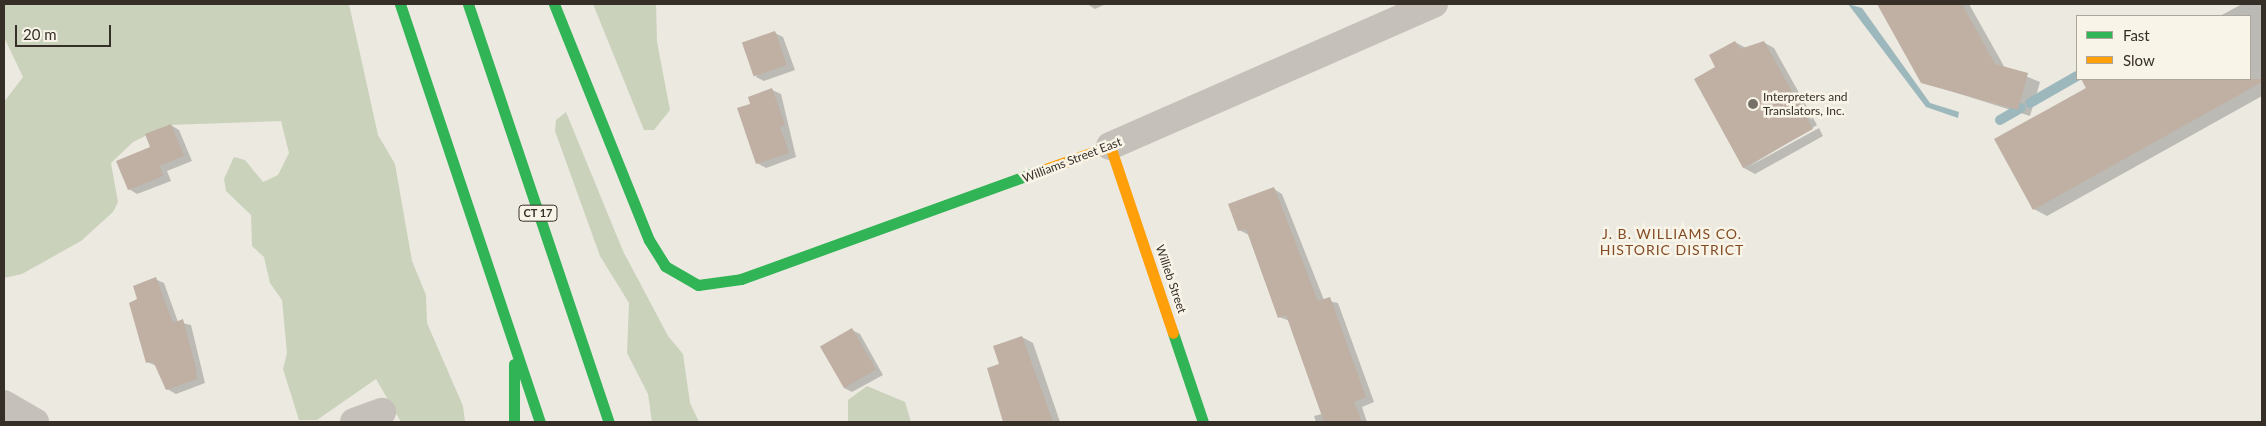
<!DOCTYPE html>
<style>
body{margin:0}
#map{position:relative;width:2266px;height:426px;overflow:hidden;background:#ece9e1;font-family:Lato,sans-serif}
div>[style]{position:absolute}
.green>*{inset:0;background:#cad2bb}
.water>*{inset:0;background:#9db8bd}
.shadow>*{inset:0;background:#0003}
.stream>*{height:10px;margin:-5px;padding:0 5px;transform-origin:5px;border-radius:5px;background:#9db8bd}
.building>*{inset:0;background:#bfb0a3;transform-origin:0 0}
.street>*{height:28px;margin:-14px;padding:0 14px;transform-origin:14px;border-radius:14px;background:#c5c1ba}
.fast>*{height:11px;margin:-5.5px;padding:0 5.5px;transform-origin:5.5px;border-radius:5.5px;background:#30b455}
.slow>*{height:11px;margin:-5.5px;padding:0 5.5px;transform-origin:5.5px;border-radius:5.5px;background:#ff9f0a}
.dots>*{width:14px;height:14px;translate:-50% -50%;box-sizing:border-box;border:2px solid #f9f4e8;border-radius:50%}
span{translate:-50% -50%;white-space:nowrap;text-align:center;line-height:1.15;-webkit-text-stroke:5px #f9f4e8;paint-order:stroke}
.shield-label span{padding:1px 4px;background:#f9f4e8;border:1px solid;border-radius:4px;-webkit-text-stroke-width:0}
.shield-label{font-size:11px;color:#362f28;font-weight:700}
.poi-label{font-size:12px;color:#362f28}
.left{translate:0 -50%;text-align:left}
.street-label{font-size:12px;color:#362f28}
.neighbourhood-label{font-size:14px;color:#834b23;letter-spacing:1px}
.frame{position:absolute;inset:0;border:5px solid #362f28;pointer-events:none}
.legend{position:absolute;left:2076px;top:15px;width:175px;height:65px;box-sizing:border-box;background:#f9f4e8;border:1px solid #aba59b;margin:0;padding:6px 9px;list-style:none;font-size:15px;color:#362f28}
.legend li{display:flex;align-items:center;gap:10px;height:25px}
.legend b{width:25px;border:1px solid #aba59b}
.scale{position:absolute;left:15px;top:25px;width:96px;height:22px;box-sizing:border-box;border:2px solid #362f28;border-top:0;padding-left:6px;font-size:15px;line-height:18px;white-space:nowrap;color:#362f28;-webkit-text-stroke:4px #f9f4e8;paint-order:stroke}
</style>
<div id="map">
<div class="green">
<i style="clip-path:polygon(4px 4px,349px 4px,378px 135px,395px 164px,412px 261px,426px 295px,427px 323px,463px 406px,465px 422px,401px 422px,376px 379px,317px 420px,299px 420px,283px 369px,287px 353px,282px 300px,270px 283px,264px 257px,252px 246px,251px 215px,226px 191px,224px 179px,234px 157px,245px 160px,263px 182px,278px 175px,289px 153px,281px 121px,168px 125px,133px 142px,111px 163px,118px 202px,113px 212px,81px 241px,22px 274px,4px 278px,4px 102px,23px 77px,4px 37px)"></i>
<i style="clip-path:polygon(593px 4px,656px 4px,657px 42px,670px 110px,654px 130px,644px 130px)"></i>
<i style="clip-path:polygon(566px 112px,623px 251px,668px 336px,683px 354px,690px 403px,699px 422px,652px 422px,648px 394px,627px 353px,629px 303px,600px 256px,555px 131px,556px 120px)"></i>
<i style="clip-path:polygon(867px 386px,905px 402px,911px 422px,848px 422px,848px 400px)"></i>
</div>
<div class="water">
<i style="clip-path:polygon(1848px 4px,1862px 8px,1930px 103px,1959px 112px,1958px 118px,1926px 107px)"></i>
</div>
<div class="shadow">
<i style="clip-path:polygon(1087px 4px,1106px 4px,1095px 9px)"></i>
<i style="clip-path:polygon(1878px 4px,1969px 4px,2005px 68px,2040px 82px,2030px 116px,1922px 82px)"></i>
<i style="clip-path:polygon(2242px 4px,2262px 4px,2262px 96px,2047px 216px,2034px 209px,2088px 88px,2083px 79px,2250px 79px,2250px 16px,2220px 16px)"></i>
<i style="clip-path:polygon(775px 33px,783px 37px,795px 70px,764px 81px,756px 77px)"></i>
<i style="clip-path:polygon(1735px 42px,1746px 48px,1763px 42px,1774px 48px,1817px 125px,1748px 167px,1819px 128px,1823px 136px,1755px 174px,1744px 168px,1717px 68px)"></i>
<i style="clip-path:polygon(772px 90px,781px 94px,796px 157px,766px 168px,757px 163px)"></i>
<i style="clip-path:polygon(171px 125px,179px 130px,192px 161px,167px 171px,171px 181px,137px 194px,129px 189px)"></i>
<i style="clip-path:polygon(1274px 189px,1282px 194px,1324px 300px,1338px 303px,1374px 402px,1362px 407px,1367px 422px,1316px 422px,1314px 416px,1322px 414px,1290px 321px,1279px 317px,1249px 235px,1239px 230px)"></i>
<i style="clip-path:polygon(155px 279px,164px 283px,178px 322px,191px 325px,205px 383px,176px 394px,167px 389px,157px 366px,147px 362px,139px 300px)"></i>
<i style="clip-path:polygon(852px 330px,860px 334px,883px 375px,852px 392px,844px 388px)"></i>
<i style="clip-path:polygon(1022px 337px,1033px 343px,1060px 422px,1006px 422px,989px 369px,1001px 365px)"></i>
</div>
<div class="stream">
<i style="left:2030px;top:103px;width:54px;rotate:-29.9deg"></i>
<i style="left:2000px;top:120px;width:24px;rotate:-30deg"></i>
</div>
<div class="building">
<i style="clip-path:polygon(1877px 4px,1962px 4px,1995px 64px,2028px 73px,2018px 110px,1921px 83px)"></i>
<i style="left:775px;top:31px;width:36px;height:35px;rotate:71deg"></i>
<i style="clip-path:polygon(1735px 41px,1740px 49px,1764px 41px,1813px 129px,1743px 168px,1694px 79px,1715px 67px,1709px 55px)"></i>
<i style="clip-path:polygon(2081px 79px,2262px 79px,2262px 82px,2033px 210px,1994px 139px,2086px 88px)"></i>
<i style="clip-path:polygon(772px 88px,785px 125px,780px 127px,789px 153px,756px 164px,737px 108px,750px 104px,748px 97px)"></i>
<i style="clip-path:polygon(171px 124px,184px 156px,160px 166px,163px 176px,128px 190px,116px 161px,150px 147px,145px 134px)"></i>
<i style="clip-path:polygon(1274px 187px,1318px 301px,1330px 297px,1366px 397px,1354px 402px,1362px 422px,1324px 422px,1286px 315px,1278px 318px,1246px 229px,1238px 231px,1228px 204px)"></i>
<i style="clip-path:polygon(156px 277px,173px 323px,183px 319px,196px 368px,197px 379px,166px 390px,153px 361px,146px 363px,129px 303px,137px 299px,133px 286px)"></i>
<i style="left:852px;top:328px;width:48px;height:37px;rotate:60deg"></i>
<i style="clip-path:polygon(1022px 336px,1053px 422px,1003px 422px,987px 368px,999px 364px,993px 346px)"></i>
</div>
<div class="street">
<i style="left:1110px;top:146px;width:354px;rotate:-23.7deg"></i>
<i style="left:4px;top:404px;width:36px;rotate:30deg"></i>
<i style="left:354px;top:422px;width:30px;rotate:-20deg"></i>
</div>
<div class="fast">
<i style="left:400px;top:4px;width:441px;rotate:71.5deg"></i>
<i style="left:468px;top:4px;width:441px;rotate:71.4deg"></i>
<i style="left:554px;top:4px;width:254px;rotate:68.1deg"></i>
<i style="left:649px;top:240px;width:31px;rotate:58deg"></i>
<i style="left:665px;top:266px;width:38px;rotate:30deg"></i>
<i style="left:698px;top:285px;width:43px;rotate:-7.9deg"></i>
<i style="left:741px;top:279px;width:318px;rotate:-19.9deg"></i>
<i style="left:1173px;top:333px;width:94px;rotate:71.4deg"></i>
<i style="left:514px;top:364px;width:58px;rotate:90deg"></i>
</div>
<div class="slow">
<i style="left:1040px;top:171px;width:74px;rotate:-19.7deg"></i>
<i style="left:1110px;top:146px;width:197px;rotate:71.4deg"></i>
</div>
<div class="dots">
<i style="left:1753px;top:104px;background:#767069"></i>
</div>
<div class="shield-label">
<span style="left:538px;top:213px">CT 17</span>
</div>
<div class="poi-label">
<span class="left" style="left:1763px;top:104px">Interpreters and<br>Translators, Inc.</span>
</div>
<div class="street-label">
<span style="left:1072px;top:160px;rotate:-21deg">Williams Street East</span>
<span style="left:1171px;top:279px;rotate:71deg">Willieb Street</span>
</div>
<div class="neighbourhood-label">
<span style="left:1672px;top:242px">J. B. WILLIAMS CO.<br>HISTORIC DISTRICT</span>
</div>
<div class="frame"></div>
<ul class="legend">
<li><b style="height:6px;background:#30b455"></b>Fast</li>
<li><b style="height:6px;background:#ff9f0a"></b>Slow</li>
</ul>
<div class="scale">20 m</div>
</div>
